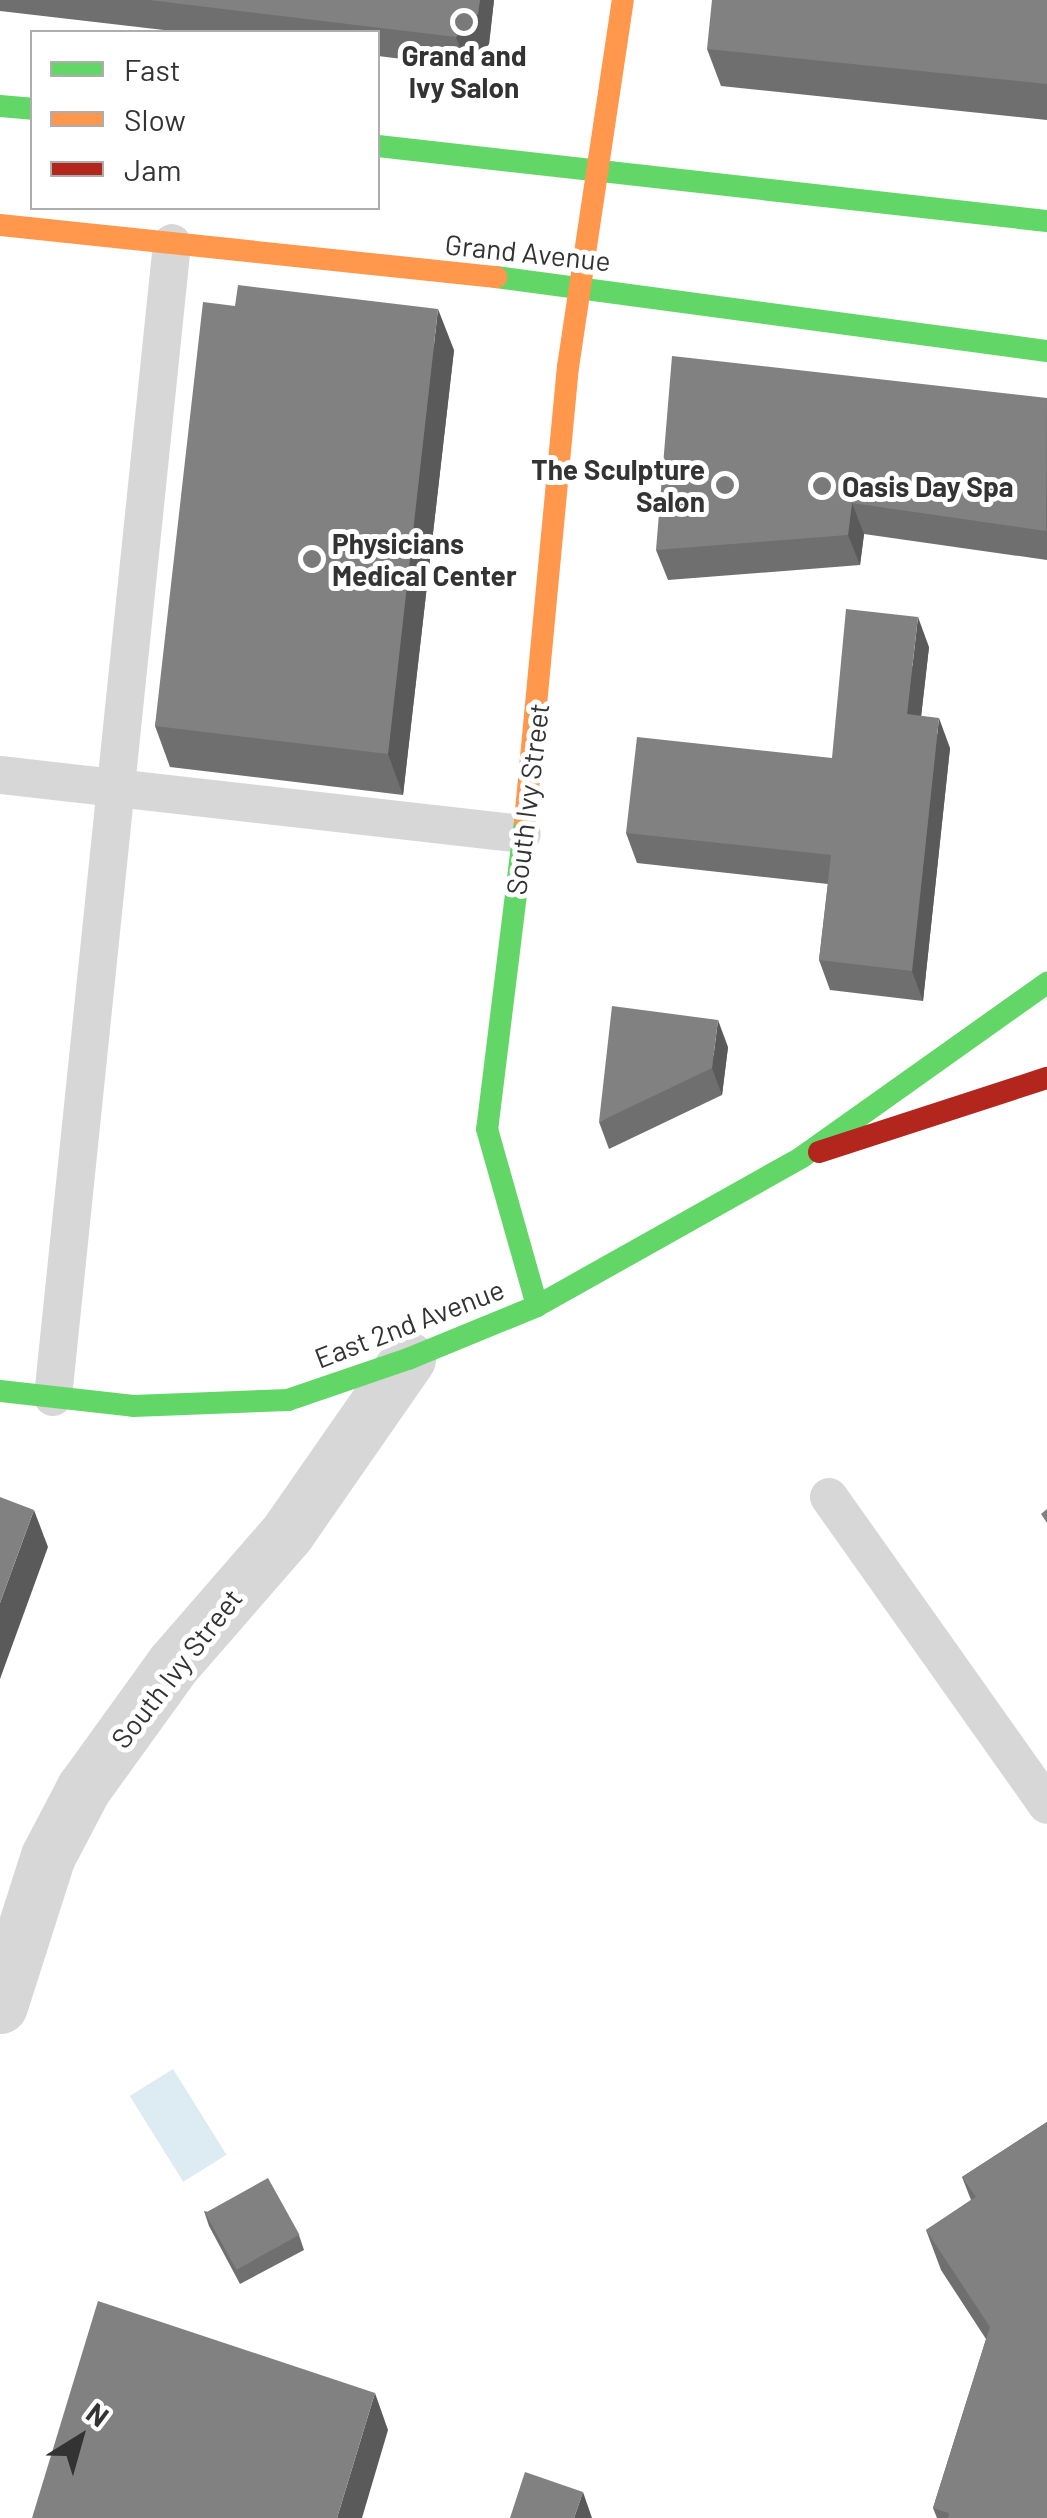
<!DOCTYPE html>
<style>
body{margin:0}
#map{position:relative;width:1047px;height:2518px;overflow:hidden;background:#fff;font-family:Barlow,sans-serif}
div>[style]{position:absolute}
.water>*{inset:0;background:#ddebf3;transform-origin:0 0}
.lane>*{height:38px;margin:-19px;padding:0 19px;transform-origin:19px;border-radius:19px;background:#d7d7d7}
.street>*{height:55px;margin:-27.5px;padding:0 27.5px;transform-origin:27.5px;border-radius:27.5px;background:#d7d7d7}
.fast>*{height:22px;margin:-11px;padding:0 11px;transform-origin:11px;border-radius:11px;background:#63d668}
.slow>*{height:22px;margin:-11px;padding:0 11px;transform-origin:11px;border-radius:11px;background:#ff974d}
.jam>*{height:22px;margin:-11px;padding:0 11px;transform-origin:11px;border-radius:11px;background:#b3261e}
.wall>*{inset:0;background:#6f6f6f}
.shaded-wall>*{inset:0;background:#5a5a5a}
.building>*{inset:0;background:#818181;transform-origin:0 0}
.dots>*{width:28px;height:28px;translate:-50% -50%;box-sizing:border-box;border:5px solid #fff;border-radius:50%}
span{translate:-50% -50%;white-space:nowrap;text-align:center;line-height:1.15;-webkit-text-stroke:10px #fff;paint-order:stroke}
.poi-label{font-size:28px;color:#333;font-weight:700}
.right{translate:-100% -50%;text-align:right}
.left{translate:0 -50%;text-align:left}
.street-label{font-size:28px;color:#333}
.legend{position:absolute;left:30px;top:30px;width:350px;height:180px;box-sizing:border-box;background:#fff;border:2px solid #adadad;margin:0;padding:12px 18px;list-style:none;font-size:30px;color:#333}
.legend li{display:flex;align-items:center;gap:20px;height:50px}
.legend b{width:50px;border:2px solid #adadad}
.north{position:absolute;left:30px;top:2388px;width:100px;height:100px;-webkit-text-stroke:8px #fff;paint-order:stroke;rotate:37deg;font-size:28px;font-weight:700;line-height:40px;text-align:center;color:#333}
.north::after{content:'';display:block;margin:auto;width:35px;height:45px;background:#333;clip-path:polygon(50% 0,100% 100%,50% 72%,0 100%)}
</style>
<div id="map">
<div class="water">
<i style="left:173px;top:2069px;width:101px;height:51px;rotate:58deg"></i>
</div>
<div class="lane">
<i style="left:0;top:775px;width:525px;rotate:6.45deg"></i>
<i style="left:53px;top:1397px;width:1160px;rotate:-84.11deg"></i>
<i style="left:829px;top:1497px;width:377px;rotate:54.7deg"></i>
</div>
<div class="street">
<i style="left:0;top:2006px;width:157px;rotate:-72.3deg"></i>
<i style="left:48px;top:1856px;width:76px;rotate:-62.4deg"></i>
<i style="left:83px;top:1789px;width:155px;rotate:-54.2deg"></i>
<i style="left:174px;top:1663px;width:172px;rotate:-49deg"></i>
<i style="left:287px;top:1533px;width:212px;rotate:-55.2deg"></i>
</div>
<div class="fast">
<i style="left:0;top:106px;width:32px;rotate:5deg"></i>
<i style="left:378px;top:146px;width:673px;rotate:6.4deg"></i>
<i style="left:496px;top:277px;width:556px;rotate:7.65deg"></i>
<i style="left:525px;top:821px;width:310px;rotate:97deg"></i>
<i style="left:487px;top:1129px;width:184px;rotate:74.2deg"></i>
<i style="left:0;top:1391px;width:134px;rotate:6.4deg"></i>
<i style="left:133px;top:1406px;width:155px;rotate:-2.2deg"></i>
<i style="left:288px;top:1400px;width:127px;rotate:-18.9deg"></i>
<i style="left:408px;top:1359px;width:139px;rotate:-22.3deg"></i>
<i style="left:537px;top:1306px;width:304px;rotate:-29.3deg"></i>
<i style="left:802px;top:1157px;width:301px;rotate:-35.4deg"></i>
</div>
<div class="slow">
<i style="left:0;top:225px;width:499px;rotate:6deg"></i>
<i style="left:525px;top:821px;width:456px;rotate:-84.6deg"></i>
<i style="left:568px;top:367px;width:371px;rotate:-81.5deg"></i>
</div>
<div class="jam">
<i style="left:819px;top:1152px;width:240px;rotate:-18deg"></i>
</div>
<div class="wall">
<i style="clip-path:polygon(0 0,494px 0,489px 44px,467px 67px,378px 56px,378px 32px,181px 32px,0 11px)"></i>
<i style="clip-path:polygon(1047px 0,1047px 120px,721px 86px,707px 49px)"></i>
<i style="clip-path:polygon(235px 306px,454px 350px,403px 795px,170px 767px,155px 726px)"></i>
<i style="clip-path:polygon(1047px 398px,1047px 560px,864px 534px,860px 565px,668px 580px,656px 550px)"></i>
<i style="clip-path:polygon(929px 647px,921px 716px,950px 748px,923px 1001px,830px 990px,819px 960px,828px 884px,637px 863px,626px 833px,832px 758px)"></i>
<i style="clip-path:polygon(728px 1047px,722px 1095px,609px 1149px,599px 1122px)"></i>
<i style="clip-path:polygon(1047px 2122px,1047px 2518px,937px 2518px,933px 2508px,986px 2339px,941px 2270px,926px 2230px,971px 2200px,962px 2177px)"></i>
<i style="clip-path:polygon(204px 2211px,299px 2235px,304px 2250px,240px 2284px,209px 2226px)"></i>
</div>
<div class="shaded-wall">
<i style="clip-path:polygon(480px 0,494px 0,489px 44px,467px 67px,456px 37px)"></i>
<i style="clip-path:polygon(438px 309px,454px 350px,403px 795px,388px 754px)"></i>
<i style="clip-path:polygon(852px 503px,864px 534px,860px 565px,848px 535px)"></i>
<i style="clip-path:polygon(918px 617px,929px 647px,918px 744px,907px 714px)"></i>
<i style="clip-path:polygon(939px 718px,950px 748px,923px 1001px,912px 971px)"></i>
<i style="clip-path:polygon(718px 1020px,728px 1047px,722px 1095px,712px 1068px)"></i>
<i style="clip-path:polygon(34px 1510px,48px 1547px,0 1679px,0 1603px)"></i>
<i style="clip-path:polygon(375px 2393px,388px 2430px,362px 2518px,337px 2518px)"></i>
<i style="clip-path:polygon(583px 2492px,592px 2518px,574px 2518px)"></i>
</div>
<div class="building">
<i style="clip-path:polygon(149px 0,480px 0,478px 14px,456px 37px)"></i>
<i style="clip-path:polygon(712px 0,1047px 0,1047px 84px,707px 49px)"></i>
<i style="clip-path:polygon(238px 285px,438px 309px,388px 754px,155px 726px,203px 302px,235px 306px)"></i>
<i style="clip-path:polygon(672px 356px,1047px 398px,1046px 531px,852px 503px,848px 535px,656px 550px)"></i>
<i style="clip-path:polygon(846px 609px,918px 617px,907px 714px,939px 718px,912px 971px,819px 960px,831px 855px,626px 833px,637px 737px,832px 758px)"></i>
<i style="clip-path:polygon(612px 1006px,718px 1020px,712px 1068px,599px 1122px)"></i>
<i style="clip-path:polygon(0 1497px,34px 1510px,0 1603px)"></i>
<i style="clip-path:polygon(1047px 1509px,1047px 1523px,1041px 1514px)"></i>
<i style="clip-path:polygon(1047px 2122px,1047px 2518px,948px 2518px,949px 2513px,933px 2508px,990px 2327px,926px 2230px,976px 2197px,962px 2177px)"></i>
<i style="left:268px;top:2178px;width:65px;height:72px;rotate:61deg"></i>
<i style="clip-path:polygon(98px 2301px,375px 2393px,337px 2518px,32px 2518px)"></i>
<i style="clip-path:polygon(525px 2472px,583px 2492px,574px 2518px,510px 2518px)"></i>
</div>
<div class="dots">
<i style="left:464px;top:22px;background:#7a7a7a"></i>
<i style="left:725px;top:485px;background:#7a7a7a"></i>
<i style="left:822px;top:486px;background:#7a7a7a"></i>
<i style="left:312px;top:559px;background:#7a7a7a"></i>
</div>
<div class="poi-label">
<span style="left:464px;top:71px">Grand and<br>Ivy Salon</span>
<span class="right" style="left:705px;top:485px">The Sculpture<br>Salon</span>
<span class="left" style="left:842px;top:486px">Oasis Day Spa</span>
<span class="left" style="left:332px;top:559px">Physicians<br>Medical Center</span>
</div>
<div class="street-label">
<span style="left:528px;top:252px;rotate:6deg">Grand Avenue</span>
<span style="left:527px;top:799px;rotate:-83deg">South Ivy Street</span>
<span style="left:409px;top:1323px;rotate:-21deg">East 2nd Avenue</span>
<span style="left:176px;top:1668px;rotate:-52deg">South Ivy Street</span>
</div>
<ul class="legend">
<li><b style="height:12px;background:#63d668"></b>Fast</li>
<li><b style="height:12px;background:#ff974d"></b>Slow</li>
<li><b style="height:12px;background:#b3261e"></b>Jam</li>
</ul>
<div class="north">N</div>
</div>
